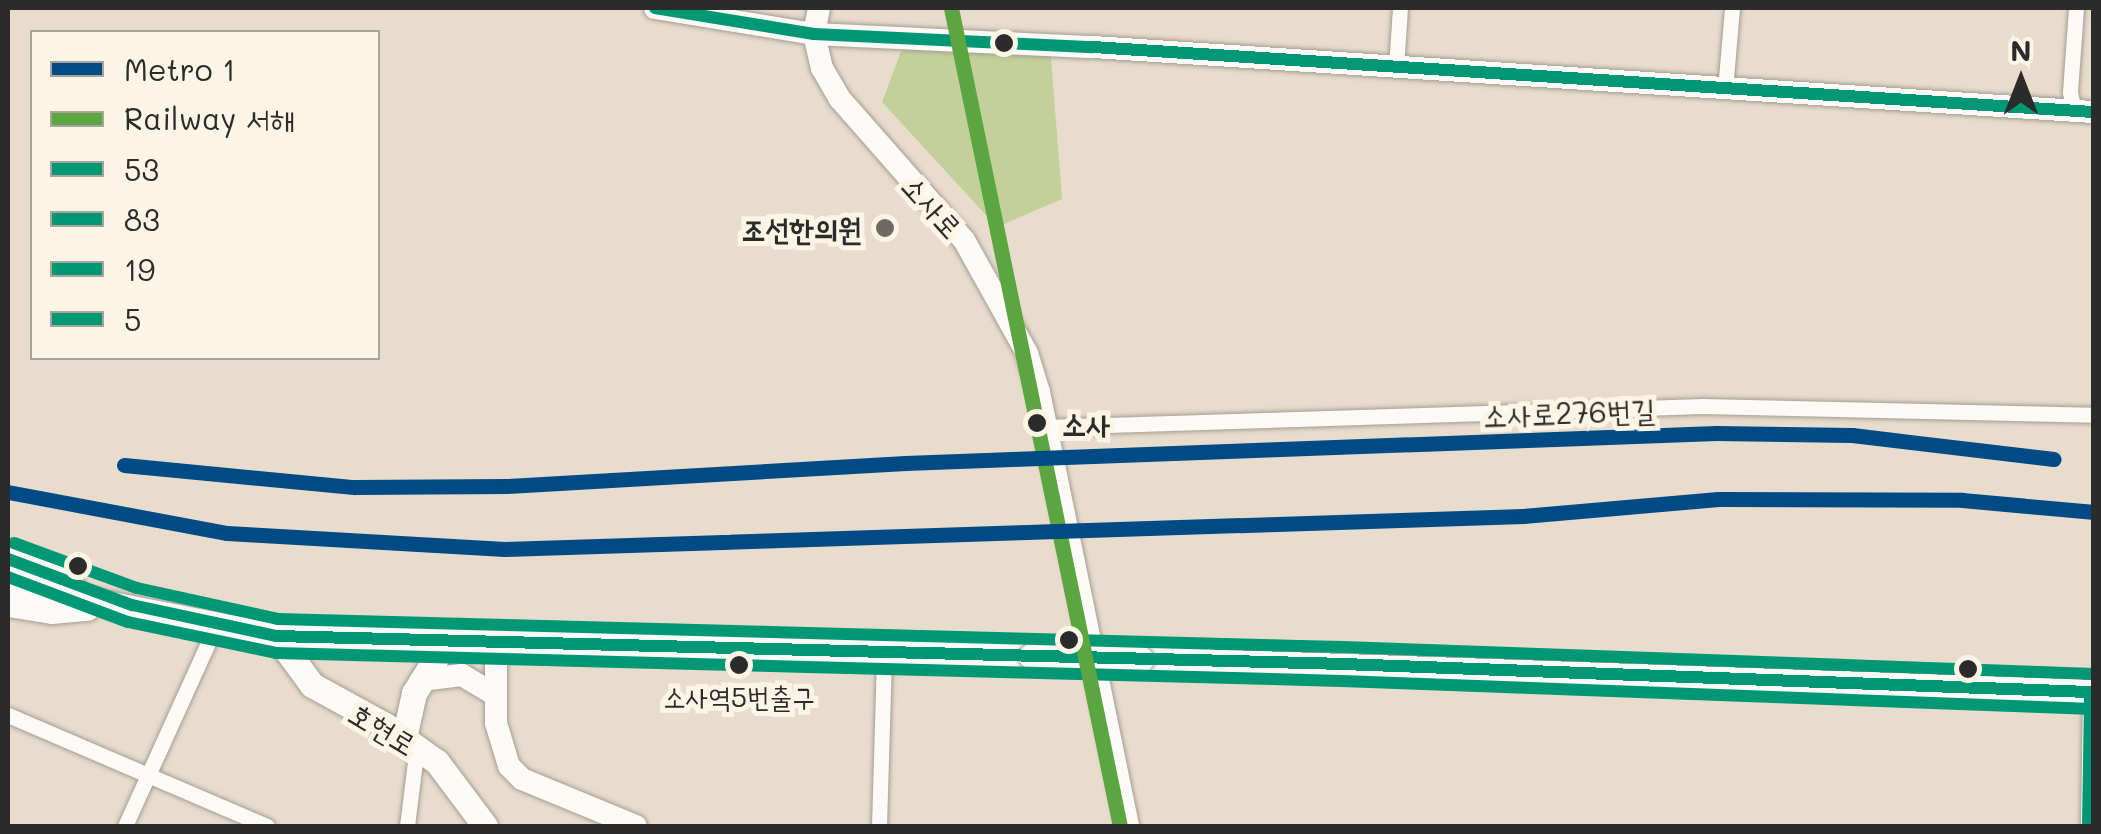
<!DOCTYPE html>
<meta charset="utf-8">
<style>
body{margin:0}
#map{position:relative;width:2101px;height:834px;overflow:hidden;background:#e8dccc;font-family:Mali,"Poor Story",sans-serif}
div>[style]{position:absolute}
.green>*{inset:0;background:#c3d09a}
.roads{filter:drop-shadow(0 0 2px #a39d93) drop-shadow(0 0 2px #a39d93)}
.street>*{height:15px;margin:-7.5px;padding:0 7.5px;transform-origin:7.5px;border-radius:7.5px;background:#fcfaf7}
.secondary>*{height:22px;margin:-11px;padding:0 11px;transform-origin:11px;border-radius:11px;background:#fcfaf7}
.primary>*{height:25px;margin:-12.5px;padding:0 12.5px;transform-origin:12.5px;border-radius:12.5px;background:#fcfaf7}
.bridges{filter:drop-shadow(0 0 2px #a39d93) drop-shadow(0 0 2px #a39d93)}
.primary-bridge>*{height:25px;margin:-12.5px;padding:0 12.5px;transform-origin:12.5px;border-radius:12.5px;background:#fcfaf7}
.bus-1>*{height:12px;margin:-6px;padding:0 6px;transform-origin:6px;border-radius:6px;background:#009775}
.bus-2>*{height:12px;margin:-6px;padding:0 6px;transform-origin:6px;border-radius:6px;background:#009775}
.bus-3>*{height:12px;margin:-6px;padding:0 6px;transform-origin:6px;border-radius:6px;background:#009775}
.bus-4>*{height:12px;margin:-6px;padding:0 6px;transform-origin:6px;border-radius:6px;background:#009775}
.rail-1>*{height:15px;margin:-7.5px;padding:0 7.5px;transform-origin:7.5px;border-radius:7.5px;background:#5ba640}
.metro-1>*{height:15px;margin:-7.5px;padding:0 7.5px;transform-origin:7.5px;border-radius:7.5px;background:#004a85}
.dots>*{width:28px;height:28px;translate:-50% -50%;box-sizing:border-box;border:5px solid #fcf5e5;border-radius:50%}
span{translate:-50% -50%;white-space:nowrap;text-align:center;line-height:1.15;-webkit-text-stroke:10px #fcf5e5;paint-order:stroke}
.bus-label{font-size:28px;color:#2b2b2b}
.street-label{font-size:30px;color:#2b2b2b}
.poi-label{font-size:30px;color:#2b2b2b;font-weight:700}
.right{translate:-100% -50%;text-align:right}
.stop-label{font-size:30px;color:#2b2b2b;font-weight:700}
.left{translate:0 -50%;text-align:left}
.frame{position:absolute;inset:0;border:10px solid #2b2b2b;pointer-events:none}
.legend{position:absolute;left:30px;top:30px;width:350px;height:330px;box-sizing:border-box;background:#fcf5e5;border:2px solid #a8a49b;margin:0;padding:12px 18px;list-style:none;font-size:30px;color:#2b2b2b}
.legend li{display:flex;align-items:center;gap:20px;height:50px}
.legend b{width:50px;border:2px solid #a8a49b}
.north{position:absolute;left:1971px;top:30px;width:100px;height:100px;-webkit-text-stroke:8px #fcf5e5;paint-order:stroke;rotate:0deg;font-size:28px;font-weight:700;line-height:40px;text-align:center;color:#2b2b2b}
.north::after{content:'';display:block;margin:auto;width:35px;height:45px;background:#2b2b2b;clip-path:polygon(50% 0,100% 100%,50% 72%,0 100%)}
</style>
<div id="map">
<div class="green">
<i style="clip-path:polygon(906px 38px,1050px 45px,1062px 199px,997px 227px,882px 102px)"></i>
</div>
<div class="roads">
<div class="street">
<i style="left:1396px;top:68px;width:60px;rotate:-86.2deg"></i>
<i style="left:1725px;top:90px;width:82px;rotate:-85.1deg"></i>
<i style="left:2074px;top:110px;width:18px;rotate:-103deg"></i>
<i style="left:2070px;top:92px;width:84px;rotate:-85.9deg"></i>
<i style="left:1045px;top:427px;width:658px;rotate:-1.83deg"></i>
<i style="left:1703px;top:406px;width:391px;rotate:1.3deg"></i>
<i style="left:8px;top:715px;width:282px;rotate:23.2deg"></i>
<i style="left:125px;top:826px;width:223px;rotate:-65.6deg"></i>
<i style="left:407px;top:826px;width:81px;rotate:-82.9deg"></i>
<i style="left:879px;top:826px;width:173px;rotate:-88.3deg"></i>
<i style="left:2088px;top:826px;width:134px;rotate:-89.1deg"></i>
</div>
<div class="secondary">
<i style="left:655px;top:8px;width:161px;rotate:9.3deg"></i>
<i style="left:814px;top:34px;width:279px;rotate:2.7deg"></i>
<i style="left:1093px;top:47px;width:1003px;rotate:3.72deg"></i>
<i style="left:819px;top:8px;width:26px;rotate:101deg"></i>
<i style="left:814px;top:34px;width:35px;rotate:77deg"></i>
<i style="left:822px;top:68px;width:36px;rotate:60deg"></i>
<i style="left:840px;top:99px;width:188px;rotate:48.7deg"></i>
<i style="left:964px;top:240px;width:129px;rotate:60.9deg"></i>
<i style="left:1027px;top:353px;width:41px;rotate:72.9deg"></i>
<i style="left:1039px;top:392px;width:443px;rotate:78.4deg"></i>
<i style="left:496px;top:644px;width:79px;rotate:90deg"></i>
<i style="left:496px;top:723px;width:45px;rotate:73.2deg"></i>
<i style="left:509px;top:766px;width:18px;rotate:45deg"></i>
<i style="left:522px;top:779px;width:123px;rotate:22.4deg"></i>
<i style="left:421px;top:680px;width:41px;rotate:-7deg"></i>
<i style="left:462px;top:675px;width:39px;rotate:31deg"></i>
</div>
<div class="primary">
<i style="left:8px;top:559px;width:67px;rotate:20.9deg"></i>
<i style="left:8px;top:584px;width:273px;rotate:11deg"></i>
<i style="left:276px;top:636px;width:755px;rotate:1.52deg"></i>
<i style="left:8px;top:604px;width:44px;rotate:9.2deg"></i>
<i style="left:51px;top:611px;width:36px;rotate:-5deg"></i>
<i style="left:276px;top:636px;width:61px;rotate:53.7deg"></i>
<i style="left:312px;top:685px;width:83px;rotate:28.7deg"></i>
<i style="left:385px;top:725px;width:64px;rotate:35.4deg"></i>
<i style="left:437px;top:762px;width:80px;rotate:53.1deg"></i>
<i style="left:1141px;top:659px;width:954px;rotate:1.98deg"></i>
<i style="left:404px;top:738px;width:46px;rotate:-77.5deg"></i>
<i style="left:414px;top:693px;width:60px;rotate:-57.9deg"></i>
</div>
</div>
<div class="bridges">
<div class="primary-bridge">
<i style="left:1031px;top:656px;width:110px;rotate:1.6deg"></i>
</div>
</div>
<div class="bus-1">
<i style="left:8px;top:559px;width:132px;rotate:20.4deg"></i>
<i style="left:132px;top:605px;width:147px;rotate:12.1deg"></i>
<i style="left:276px;top:636px;width:1067px;rotate:1.5deg"></i>
<i style="left:1343px;top:664px;width:748px;rotate:2.15deg"></i>
<i style="left:2088px;top:826px;width:134px;rotate:-89.1deg"></i>
</div>
<div class="bus-2">
<i style="left:8px;top:577px;width:128px;rotate:20.6deg"></i>
<i style="left:128px;top:622px;width:151px;rotate:11.8deg"></i>
<i style="left:276px;top:653px;width:1066px;rotate:1.5deg"></i>
<i style="left:1342px;top:681px;width:752px;rotate:2.14deg"></i>
</div>
<div class="bus-3">
<i style="left:14px;top:543px;width:131px;rotate:20.1deg"></i>
<i style="left:137px;top:588px;width:144px;rotate:12.4deg"></i>
<i style="left:278px;top:619px;width:1065px;rotate:1.51deg"></i>
<i style="left:1343px;top:647px;width:751px;rotate:2.06deg"></i>
</div>
<div class="bus-4">
<i style="left:655px;top:8px;width:161px;rotate:9.3deg"></i>
<i style="left:814px;top:34px;width:279px;rotate:2.7deg"></i>
<i style="left:1093px;top:47px;width:1003px;rotate:3.72deg"></i>
</div>
<div class="rail-1">
<i style="left:951px;top:8px;width:835px;rotate:78.33deg"></i>
</div>
<div class="metro-1">
<i style="left:124px;top:465px;width:231px;rotate:5.5deg"></i>
<i style="left:354px;top:487px;width:152px;rotate:-0.4deg"></i>
<i style="left:506px;top:486px;width:400px;rotate:-3.3deg"></i>
<i style="left:905px;top:463px;width:812px;rotate:-2.12deg"></i>
<i style="left:1716px;top:433px;width:136px;rotate:0.8deg"></i>
<i style="left:1852px;top:435px;width:203px;rotate:6.8deg"></i>
<i style="left:8px;top:492px;width:223px;rotate:10.6deg"></i>
<i style="left:227px;top:533px;width:278px;rotate:3.3deg"></i>
<i style="left:505px;top:549px;width:1019px;rotate:-1.86deg"></i>
<i style="left:1523px;top:516px;width:196px;rotate:-5deg"></i>
<i style="left:1718px;top:499px;width:244px;rotate:0.2deg"></i>
<i style="left:1962px;top:500px;width:133px;rotate:5.2deg"></i>
</div>
<div class="dots">
<i style="left:1004px;top:43px;background:#2b2b2b"></i>
<i style="left:885px;top:228px;background:#6d6963"></i>
<i style="left:1037px;top:423px;background:#2b2b2b"></i>
<i style="left:78px;top:566px;background:#2b2b2b"></i>
<i style="left:1069px;top:640px;background:#2b2b2b"></i>
<i style="left:739px;top:665px;background:#2b2b2b"></i>
<i style="left:1968px;top:669px;background:#2b2b2b"></i>
</div>
<div class="bus-label">
<span style="left:739px;top:696px">소사역5번출구</span>
</div>
<div class="street-label">
<span style="left:933px;top:206px;rotate:48deg">소사로</span>
<span style="left:1569px;top:412px;rotate:-2deg">소사로276번길</span>
<span style="left:383px;top:728px;rotate:31deg">호현로</span>
</div>
<div class="poi-label">
<span class="right" style="left:862px;top:228px">조선한의원</span>
</div>
<div class="stop-label">
<span class="left" style="left:1062px;top:423px">소사</span>
</div>
<div class="frame"></div>
<ul class="legend">
<li><b style="height:12px;background:#004a85"></b>Metro 1</li>
<li><b style="height:12px;background:#5ba640"></b>Railway 서해</li>
<li><b style="height:12px;background:#009775"></b>53</li>
<li><b style="height:12px;background:#009775"></b>83</li>
<li><b style="height:12px;background:#009775"></b>19</li>
<li><b style="height:12px;background:#009775"></b>5</li>
</ul>
<div class="north">N</div>
</div>
